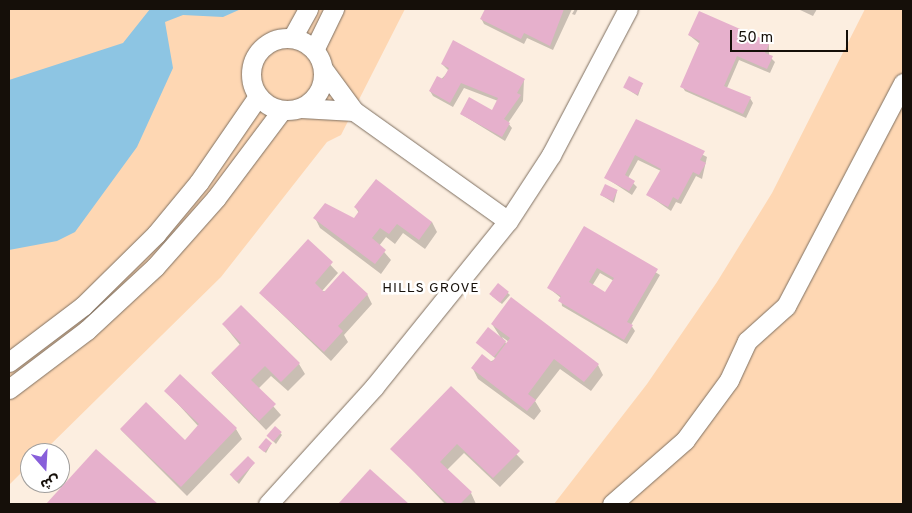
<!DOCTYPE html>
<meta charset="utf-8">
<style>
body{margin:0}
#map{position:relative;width:912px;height:513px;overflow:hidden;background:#fceee0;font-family:Overpass,"Noto Sans Arabic",sans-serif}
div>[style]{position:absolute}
.green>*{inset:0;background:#fed7b3}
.water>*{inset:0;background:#8dc5e3}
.shadow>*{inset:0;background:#0003}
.building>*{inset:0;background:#e6b0cc;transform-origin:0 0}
.roads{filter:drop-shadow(0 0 1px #7e6f60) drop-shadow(0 0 1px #7e6f60)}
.minor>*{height:19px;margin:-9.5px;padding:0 9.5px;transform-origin:9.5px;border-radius:9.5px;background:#fff}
.minor>.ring{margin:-9.5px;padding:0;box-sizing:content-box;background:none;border:19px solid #fff;border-radius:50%}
span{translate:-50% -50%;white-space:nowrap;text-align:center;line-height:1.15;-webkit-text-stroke:5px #fff;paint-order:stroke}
.neighbourhood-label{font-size:14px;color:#150f09;letter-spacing:1px}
.frame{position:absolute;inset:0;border:10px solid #150f09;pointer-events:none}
.north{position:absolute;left:20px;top:443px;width:50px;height:50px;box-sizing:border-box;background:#fff;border:1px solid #a19f9d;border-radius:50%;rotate:161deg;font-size:14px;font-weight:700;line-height:20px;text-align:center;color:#150f09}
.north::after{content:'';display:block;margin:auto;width:18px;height:22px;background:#885fda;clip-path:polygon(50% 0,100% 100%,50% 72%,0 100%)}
.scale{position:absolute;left:730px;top:30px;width:118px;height:22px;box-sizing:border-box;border:2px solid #150f09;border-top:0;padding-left:6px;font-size:15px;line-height:18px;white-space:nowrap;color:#150f09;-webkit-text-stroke:4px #fff;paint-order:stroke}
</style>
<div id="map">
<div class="green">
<i style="clip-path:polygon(9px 9px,405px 9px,341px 135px,327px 142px,221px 277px,42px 453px,30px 453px,30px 464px,9px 485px)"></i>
<i style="clip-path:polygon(865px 9px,903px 9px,903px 504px,554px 504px,647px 384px,717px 282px,772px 193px)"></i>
</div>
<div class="water">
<i style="clip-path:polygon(150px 9px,241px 9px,223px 17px,183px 15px,165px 22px,173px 68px,137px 147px,75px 232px,57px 241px,9px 250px,9px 80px,123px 43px)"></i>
</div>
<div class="shadow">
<i style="clip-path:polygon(486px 9px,544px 11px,572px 9px,553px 50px,527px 38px,524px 44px,484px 24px,481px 18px)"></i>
<i style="clip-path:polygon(575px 9px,578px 9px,575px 15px,572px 14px)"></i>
<i style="clip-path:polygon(798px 9px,817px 9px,813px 16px)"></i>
<i style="clip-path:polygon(689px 35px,769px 43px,769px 56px,775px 62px,770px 73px,739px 60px,727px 88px,750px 98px,753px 103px,746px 118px,685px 91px,682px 86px,700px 44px)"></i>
<i style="clip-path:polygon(442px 64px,524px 80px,523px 101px,508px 123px,512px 128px,505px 141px,461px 114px,492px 112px,498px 101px,464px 88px,453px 107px,433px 96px,430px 91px,449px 71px)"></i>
<i style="clip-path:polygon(642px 84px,638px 96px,624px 87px)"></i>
<i style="clip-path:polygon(637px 120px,707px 157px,702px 179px,696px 176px,681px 204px,676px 202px,671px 211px,648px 195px,661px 171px,638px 160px,628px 178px,637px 187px,632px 195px,606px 178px)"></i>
<i style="clip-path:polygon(617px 191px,614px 203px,601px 195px)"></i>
<i style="clip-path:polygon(355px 207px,432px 222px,437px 232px,425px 249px,403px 233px,395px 244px,386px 237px,379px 246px,391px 260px,381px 274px,320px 228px,315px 218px,354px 219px,359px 213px)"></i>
<i style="clip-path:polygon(evenodd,584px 228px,660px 275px,631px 325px,635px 331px,627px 344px,562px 306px,561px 298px,549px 288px,584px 228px,600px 273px,614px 281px,606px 294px,592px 286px,600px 273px)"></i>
<i style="clip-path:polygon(308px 241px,338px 273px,322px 291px,367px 294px,372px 304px,344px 335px,348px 342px,331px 361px,260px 293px)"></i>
<i style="clip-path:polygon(499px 285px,510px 295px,502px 304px,492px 296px)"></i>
<i style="clip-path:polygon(223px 324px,299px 364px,305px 374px,288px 391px,271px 376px,258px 389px,281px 415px,266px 430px,212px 374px,240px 345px)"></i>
<i style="clip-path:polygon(evenodd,492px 324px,598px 365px,603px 375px,591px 391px,560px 369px,535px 401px,541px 411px,534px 420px,478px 379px,473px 369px,496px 359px,478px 343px,501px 338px,492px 324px,502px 337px,509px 342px,507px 345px,502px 337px)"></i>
<i style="clip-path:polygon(451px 388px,524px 462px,500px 487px,464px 453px,447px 470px,471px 493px,476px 504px,445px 504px,392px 449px)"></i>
<i style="clip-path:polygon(166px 391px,236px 429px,242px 439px,187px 496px,121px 430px,185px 441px,199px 427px)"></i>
<i style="clip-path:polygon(275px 428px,282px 435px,276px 444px,268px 436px)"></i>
<i style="clip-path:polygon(271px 444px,266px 453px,259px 447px)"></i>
<i style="clip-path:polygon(97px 451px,156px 504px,48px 504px)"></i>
<i style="clip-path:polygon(254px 463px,239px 484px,233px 478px,232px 476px)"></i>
<i style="clip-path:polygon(370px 471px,407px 504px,340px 504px)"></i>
</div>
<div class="building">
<i style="clip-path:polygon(485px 9px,564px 9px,550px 46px,524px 33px,521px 39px,480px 19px)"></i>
<i style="clip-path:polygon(699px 11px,770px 42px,765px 53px,773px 56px,767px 69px,737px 56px,724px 86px,751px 97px,743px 114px,680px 87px,700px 41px,688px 35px)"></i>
<i style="clip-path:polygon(453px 40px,525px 79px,517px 93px,521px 95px,504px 119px,510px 123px,502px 137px,460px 114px,469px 97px,492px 110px,498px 98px,461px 83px,450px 103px,429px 91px,437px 76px,443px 79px,449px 68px,441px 64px)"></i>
<i style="left:629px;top:76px;width:16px;height:13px;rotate:27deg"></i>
<i style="clip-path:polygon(636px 119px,705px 151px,700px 160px,706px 163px,699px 175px,693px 172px,678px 200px,673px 197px,668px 207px,646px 195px,661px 169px,635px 155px,625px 175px,635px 181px,629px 191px,604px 178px)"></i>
<i style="clip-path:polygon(376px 179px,432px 222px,419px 240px,397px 224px,389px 234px,380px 228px,372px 238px,386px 250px,375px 264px,313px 218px,325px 203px,354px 218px,359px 211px,354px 207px)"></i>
<i style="left:605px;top:184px;width:14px;height:12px;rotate:25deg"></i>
<i style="clip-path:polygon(evenodd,584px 226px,658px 269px,627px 322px,633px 325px,624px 340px,558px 301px,561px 296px,547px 288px,584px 226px,597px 268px,614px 278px,605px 292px,589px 282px,597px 268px)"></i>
<i style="clip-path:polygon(308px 239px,333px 262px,315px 283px,324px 292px,343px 271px,368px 294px,338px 326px,343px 331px,324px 352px,259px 293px)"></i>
<i style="left:498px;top:283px;width:14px;height:14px;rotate:39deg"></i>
<i style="clip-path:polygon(511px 297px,599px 364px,584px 382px,554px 359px,528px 394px,536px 400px,527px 411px,471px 368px,482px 354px,492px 362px,510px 338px,491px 324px)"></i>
<i style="clip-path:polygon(241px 305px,300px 363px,281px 382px,265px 366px,251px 380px,276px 404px,259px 421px,211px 373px,241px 343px,222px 324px)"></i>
<i style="left:488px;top:327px;width:23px;height:20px;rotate:38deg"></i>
<i style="clip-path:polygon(180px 374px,237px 428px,181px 487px,120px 429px,146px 402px,185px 440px,199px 424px,164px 391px)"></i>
<i style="clip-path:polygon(451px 386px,520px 451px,493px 478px,457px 444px,440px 462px,472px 492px,460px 504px,448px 504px,390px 449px)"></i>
<i style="left:275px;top:426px;width:9px;height:13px;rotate:41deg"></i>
<i style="left:266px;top:438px;width:8px;height:12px;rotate:40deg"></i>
<i style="clip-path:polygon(96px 449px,158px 504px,46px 504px)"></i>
<i style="left:248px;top:456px;width:10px;height:26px;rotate:45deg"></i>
<i style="clip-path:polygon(370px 469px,409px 504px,338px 504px)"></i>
</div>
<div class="roads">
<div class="minor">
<i class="ring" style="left:251px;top:38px;width:53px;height:53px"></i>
<i style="left:292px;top:38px;width:33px;rotate:-61deg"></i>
<i style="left:314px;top:50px;width:46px;rotate:-64deg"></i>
<i style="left:323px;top:69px;width:52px;rotate:53.6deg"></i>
<i style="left:354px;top:111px;width:189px;rotate:35.5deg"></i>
<i style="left:301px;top:108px;width:53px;rotate:3.2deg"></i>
<i style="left:9px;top:362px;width:93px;rotate:-37.1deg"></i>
<i style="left:83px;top:306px;width:103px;rotate:-44.6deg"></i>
<i style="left:156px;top:234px;width:67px;rotate:-50.4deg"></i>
<i style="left:199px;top:182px;width:104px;rotate:-55.5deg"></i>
<i style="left:9px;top:389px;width:98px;rotate:-37.1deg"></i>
<i style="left:87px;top:330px;width:93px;rotate:-42.8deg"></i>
<i style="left:155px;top:267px;width:92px;rotate:-48.5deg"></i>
<i style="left:216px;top:198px;width:110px;rotate:-53.1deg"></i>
<i style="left:268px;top:504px;width:158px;rotate:-47.8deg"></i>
<i style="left:374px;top:387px;width:213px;rotate:-51.1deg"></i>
<i style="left:508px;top:221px;width:79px;rotate:-56.9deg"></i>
<i style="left:551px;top:155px;width:165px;rotate:-62.2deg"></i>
<i style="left:612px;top:504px;width:97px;rotate:-41.2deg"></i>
<i style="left:685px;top:440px;width:74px;rotate:-53.7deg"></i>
<i style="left:729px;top:380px;width:43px;rotate:-65.2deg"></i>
<i style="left:747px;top:341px;width:52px;rotate:-41.9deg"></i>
<i style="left:786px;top:306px;width:252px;rotate:-62.3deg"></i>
</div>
</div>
<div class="neighbourhood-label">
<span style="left:431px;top:289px">HILLS GROVE</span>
</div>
<div class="frame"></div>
<div class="north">ش</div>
<div class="scale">50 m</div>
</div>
